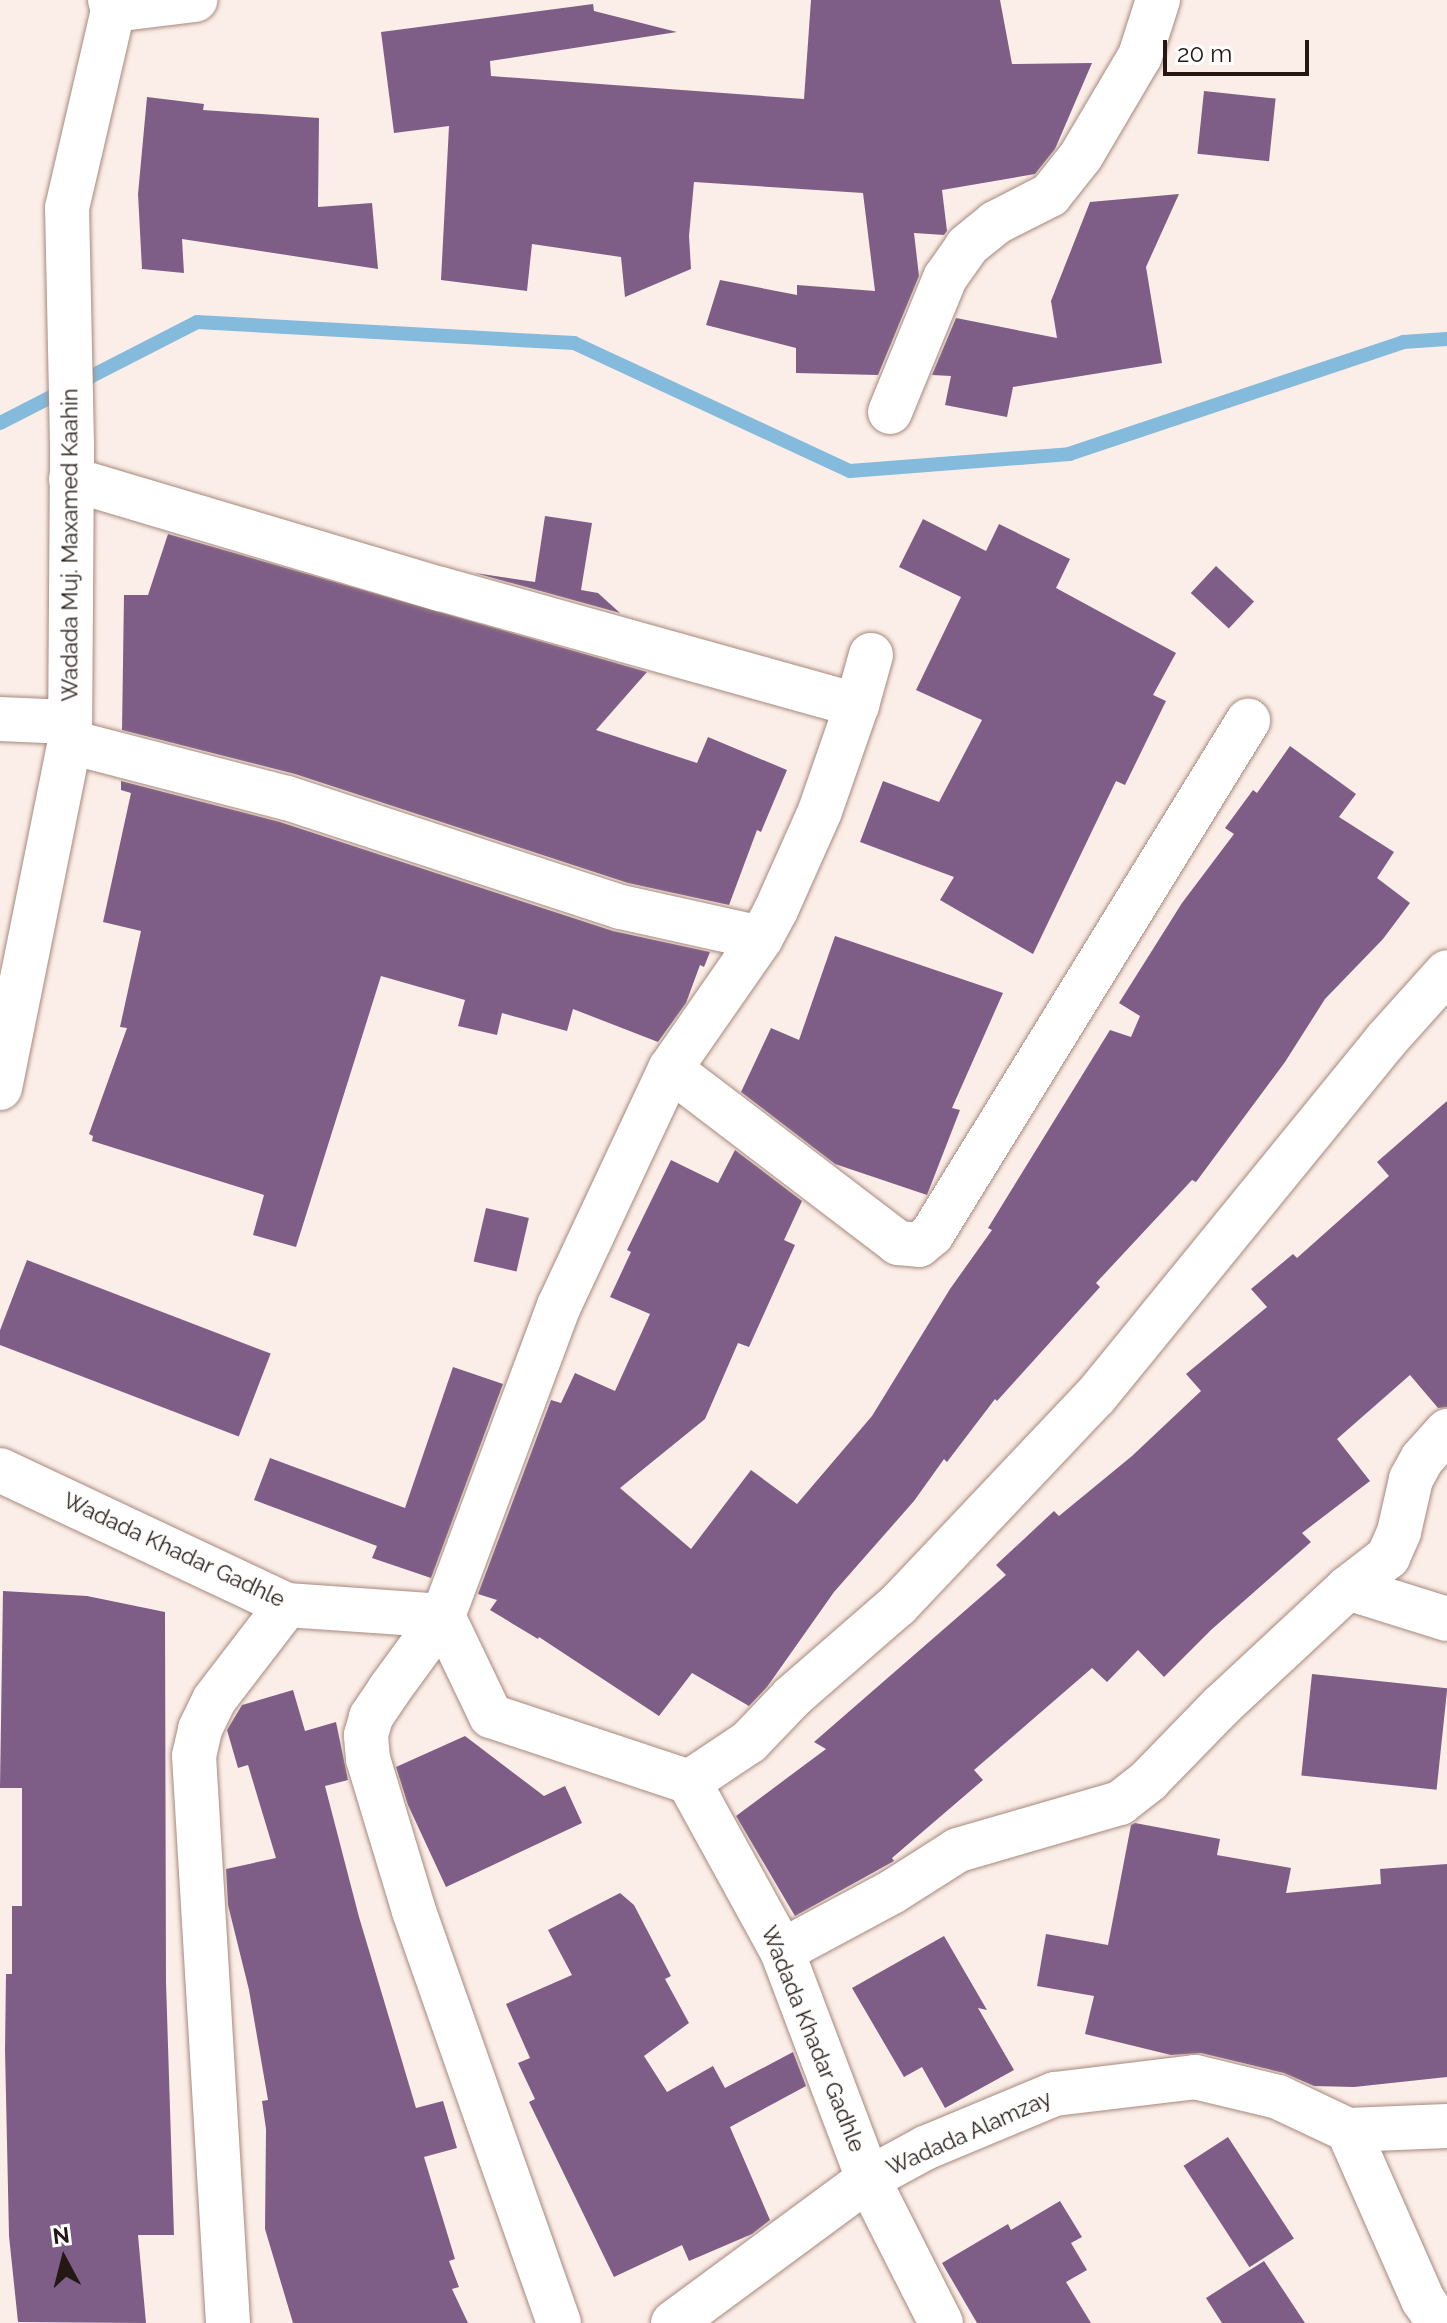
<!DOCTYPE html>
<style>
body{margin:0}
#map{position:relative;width:1447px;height:2323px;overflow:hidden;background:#fbeee8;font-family:Raleway,sans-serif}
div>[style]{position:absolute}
.stream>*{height:14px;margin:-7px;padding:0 7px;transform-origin:7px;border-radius:7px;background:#84badb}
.building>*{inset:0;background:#7e5e87;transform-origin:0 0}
.roads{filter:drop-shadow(0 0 2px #a7897d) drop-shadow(0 0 2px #a7897d)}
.minor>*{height:44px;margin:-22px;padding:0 22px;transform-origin:22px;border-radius:22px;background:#fff}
.tertiary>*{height:44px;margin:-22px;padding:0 22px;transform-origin:22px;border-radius:22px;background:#fff}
span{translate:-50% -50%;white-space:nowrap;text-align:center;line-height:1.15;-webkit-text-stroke:6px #fff;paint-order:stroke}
.street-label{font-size:22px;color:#231813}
.north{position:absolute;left:24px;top:2219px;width:80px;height:80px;-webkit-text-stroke:6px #fff;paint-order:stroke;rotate:353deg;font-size:22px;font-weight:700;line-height:32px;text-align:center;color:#231813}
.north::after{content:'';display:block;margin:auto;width:28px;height:36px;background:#231813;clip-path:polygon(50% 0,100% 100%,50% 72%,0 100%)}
.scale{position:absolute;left:1163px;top:40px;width:146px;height:36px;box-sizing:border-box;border:4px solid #231813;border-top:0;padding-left:10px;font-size:24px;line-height:28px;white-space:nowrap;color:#231813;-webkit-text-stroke:6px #fff;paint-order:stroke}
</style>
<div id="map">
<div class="stream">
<i style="left:0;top:423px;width:221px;rotate:-27.1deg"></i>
<i style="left:197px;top:322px;width:378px;rotate:3.2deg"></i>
<i style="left:574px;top:343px;width:304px;rotate:24.9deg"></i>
<i style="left:850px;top:471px;width:220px;rotate:-4.4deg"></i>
<i style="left:1069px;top:454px;width:352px;rotate:-18.5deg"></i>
<i style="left:1403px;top:342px;width:44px;rotate:-3.9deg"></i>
</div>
<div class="building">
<i style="clip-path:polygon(811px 0,1000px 0,1012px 64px,1092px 63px,1055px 149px,1035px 174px,942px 190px,947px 231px,944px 235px,914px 233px,919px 276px,878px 375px,796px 373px,796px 348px,706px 325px,720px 280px,797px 295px,797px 285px,875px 291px,863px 193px,694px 182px,689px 236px,691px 269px,625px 297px,621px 257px,532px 244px,527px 291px,441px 280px,449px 126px,394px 133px,381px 32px,593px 4px,594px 11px,677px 32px,490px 61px,491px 76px,804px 99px)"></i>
<i style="left:1204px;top:91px;width:72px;height:63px;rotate:6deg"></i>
<i style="clip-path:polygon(147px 97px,204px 104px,203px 110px,319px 118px,318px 207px,372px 203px,378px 269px,182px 239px,184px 273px,142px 269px,138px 194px)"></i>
<i style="clip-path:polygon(1179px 194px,1146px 267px,1162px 363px,1013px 387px,1007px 417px,945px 405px,951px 376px,932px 375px,956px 318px,1057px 338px,1051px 301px,1090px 202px)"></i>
<i style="clip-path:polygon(545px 516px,592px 523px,581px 590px,598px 593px,620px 613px,475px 573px,535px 582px)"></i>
<i style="clip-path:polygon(923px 519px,986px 551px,999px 524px,1070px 559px,1056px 588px,1176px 653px,1153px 695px,1166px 701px,1125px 785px,1116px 781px,1033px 954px,940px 900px,954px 877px,860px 842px,883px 781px,939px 802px,982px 720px,916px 690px,961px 597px,899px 567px)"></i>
<i style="clip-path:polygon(168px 534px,647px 672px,596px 730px,697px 763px,708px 737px,787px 770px,761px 832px,757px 830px,729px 905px,628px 883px,295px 774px,122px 730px,124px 595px,148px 595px)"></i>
<i style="left:1216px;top:566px;width:52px;height:37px;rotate:43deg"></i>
<i style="clip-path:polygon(1290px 746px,1356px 794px,1339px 817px,1394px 852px,1377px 878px,1410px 903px,1383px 939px,1325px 999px,1285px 1062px,1196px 1182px,1192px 1180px,1096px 1283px,1100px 1287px,997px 1401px,995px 1399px,947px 1462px,944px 1459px,914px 1501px,834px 1592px,767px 1687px,749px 1706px,692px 1673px,659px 1716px,539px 1637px,538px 1639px,490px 1610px,497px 1600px,478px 1594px,551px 1400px,561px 1403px,575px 1373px,615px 1391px,650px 1314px,610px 1297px,631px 1252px,627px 1250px,671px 1160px,718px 1183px,735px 1150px,802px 1201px,784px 1240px,795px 1245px,749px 1347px,738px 1343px,705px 1419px,620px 1488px,691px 1549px,751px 1470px,797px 1504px,872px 1416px,950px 1289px,992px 1230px,988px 1228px,1110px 1030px,1131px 1037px,1140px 1016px,1119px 1003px,1182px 903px,1234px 834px,1225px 828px,1253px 790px,1257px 793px)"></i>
<i style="clip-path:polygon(121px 781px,280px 822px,613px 931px,710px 952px,704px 967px,700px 965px,686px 1003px,658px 1042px,573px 1009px,567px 1031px,502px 1013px,497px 1035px,458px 1026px,465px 1000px,381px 976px,296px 1247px,253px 1235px,264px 1195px,92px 1141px,93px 1136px,89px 1134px,127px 1028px,120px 1027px,141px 931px,103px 922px,131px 793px,121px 790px)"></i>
<i style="clip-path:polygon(835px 936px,1003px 993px,952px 1108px,960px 1110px,927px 1195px,835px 1164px,741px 1092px,771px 1028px,799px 1040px)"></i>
<i style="clip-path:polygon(1447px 1101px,1447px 1407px,1438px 1408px,1410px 1375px,1337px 1439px,1370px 1481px,1302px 1533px,1311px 1542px,1211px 1630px,1164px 1677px,1138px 1650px,1107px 1682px,1092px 1668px,974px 1770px,983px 1780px,892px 1858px,894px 1861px,795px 1916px,736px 1816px,826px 1749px,814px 1742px,1006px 1575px,996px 1565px,1054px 1511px,1059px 1516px,1132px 1456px,1201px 1391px,1186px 1374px,1267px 1307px,1251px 1289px,1293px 1254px,1297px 1258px,1389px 1176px,1377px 1162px)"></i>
<i style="left:486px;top:1208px;width:44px;height:55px;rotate:13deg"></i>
<i style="left:27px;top:1260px;width:261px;height:89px;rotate:21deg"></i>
<i style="clip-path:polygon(453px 1367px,503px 1384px,431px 1578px,372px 1558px,377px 1546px,254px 1500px,270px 1458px,405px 1508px)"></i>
<i style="clip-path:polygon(3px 1591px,87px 1596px,165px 1612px,166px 1982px,174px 2235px,138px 2235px,146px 2323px,18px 2322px,9px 2236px,5px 2050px,6px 1974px,12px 1974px,12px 1906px,22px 1906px,22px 1788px,0 1788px)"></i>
<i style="left:1312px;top:1674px;width:136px;height:102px;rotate:6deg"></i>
<i style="clip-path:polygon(293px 1690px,305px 1731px,336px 1722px,348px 1780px,325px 1786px,359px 1917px,416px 2108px,443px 2101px,457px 2148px,424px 2157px,455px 2259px,449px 2261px,459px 2287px,452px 2289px,468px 2323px,293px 2323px,265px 2229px,266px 2129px,262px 2101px,268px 2100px,249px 1990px,228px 1905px,226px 1869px,276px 1858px,248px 1765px,238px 1768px,227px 1730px,242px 1705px)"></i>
<i style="clip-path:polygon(465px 1736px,544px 1796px,565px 1786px,582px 1823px,446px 1887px,408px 1805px,396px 1767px)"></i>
<i style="clip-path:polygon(1135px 1823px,1220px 1839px,1217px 1855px,1291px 1868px,1286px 1893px,1381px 1884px,1380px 1869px,1447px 1864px,1447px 2077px,1354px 2087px,1314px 2086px,1284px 2073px,1201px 2053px,1171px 2055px,1085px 2034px,1094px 1996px,1037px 1986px,1046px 1934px,1108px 1945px,1131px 1825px)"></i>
<i style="clip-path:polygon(620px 1893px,634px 1905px,671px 1976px,665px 1979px,689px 2023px,644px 2056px,667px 2092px,713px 2066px,725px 2088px,793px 2052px,806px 2086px,730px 2127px,770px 2220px,752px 2234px,689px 2261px,682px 2245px,614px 2277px,529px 2102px,535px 2099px,518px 2063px,530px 2058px,506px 2004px,572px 1975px,548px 1930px)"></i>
<i style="clip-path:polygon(944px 1936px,987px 2010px,978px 2008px,1014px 2070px,945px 2108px,922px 2067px,904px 2077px,852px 1988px)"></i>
<i style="left:1228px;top:2137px;width:121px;height:53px;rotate:57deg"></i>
<i style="clip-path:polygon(1060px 2201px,1082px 2237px,1071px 2243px,1087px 2270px,1066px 2282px,1091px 2323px,977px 2323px,942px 2263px,1008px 2224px,1011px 2230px)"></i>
<i style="clip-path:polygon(1264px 2261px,1305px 2323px,1222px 2323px,1206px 2298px)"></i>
</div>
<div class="roads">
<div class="minor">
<i style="left:113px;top:10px;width:83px;rotate:-7deg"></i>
<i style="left:890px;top:412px;width:145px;rotate:-67.7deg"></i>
<i style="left:945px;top:278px;width:39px;rotate:-55deg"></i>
<i style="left:967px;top:246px;width:36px;rotate:-39deg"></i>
<i style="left:995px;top:223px;width:62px;rotate:-27deg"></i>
<i style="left:1050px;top:195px;width:50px;rotate:-51.5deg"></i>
<i style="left:1081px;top:156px;width:116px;rotate:-59.5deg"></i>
<i style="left:1140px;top:56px;width:59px;rotate:-72.2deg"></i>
<i style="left:71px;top:479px;width:386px;rotate:16.6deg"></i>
<i style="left:441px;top:589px;width:432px;rotate:15.6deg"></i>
<i style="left:0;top:719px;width:69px;rotate:2.5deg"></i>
<i style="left:70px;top:742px;width:224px;rotate:14.5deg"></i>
<i style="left:287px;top:798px;width:351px;rotate:18.1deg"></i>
<i style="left:621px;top:907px;width:143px;rotate:12.5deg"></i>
<i style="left:670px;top:1069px;width:287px;rotate:37.3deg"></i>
<i style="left:898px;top:1243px;width:21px;rotate:5deg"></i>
<i style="left:919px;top:1245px;width:17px;rotate:-40deg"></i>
<i style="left:932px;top:1234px;width:603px;rotate:-58.37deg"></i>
<i style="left:0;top:1088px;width:353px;rotate:-78.6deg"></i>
<i style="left:70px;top:742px;width:298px;rotate:-89.6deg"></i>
<i style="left:72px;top:444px;width:236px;rotate:-91.2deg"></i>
<i style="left:67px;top:208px;width:203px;rotate:-76.9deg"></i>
<i style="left:113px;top:10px;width:10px;rotate:-107deg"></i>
<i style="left:1348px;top:1588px;width:104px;rotate:17.4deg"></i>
<i style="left:689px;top:1782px;width:72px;rotate:-33.7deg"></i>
<i style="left:749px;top:1742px;width:62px;rotate:-46.3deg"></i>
<i style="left:792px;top:1697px;width:140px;rotate:-41deg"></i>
<i style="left:898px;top:1605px;width:286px;rotate:-46.6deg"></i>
<i style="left:1095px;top:1397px;width:461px;rotate:-50.8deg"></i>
<i style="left:1386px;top:1040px;width:91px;rotate:-48.1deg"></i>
<i style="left:782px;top:1951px;width:125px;rotate:-28.2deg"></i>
<i style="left:892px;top:1892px;width:78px;rotate:-32.5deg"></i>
<i style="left:958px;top:1850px;width:169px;rotate:-16.2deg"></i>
<i style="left:1120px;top:1803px;width:37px;rotate:-38deg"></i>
<i style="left:1149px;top:1780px;width:103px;rotate:-45.8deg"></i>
<i style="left:1221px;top:1706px;width:173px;rotate:-42.9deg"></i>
<i style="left:1348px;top:1588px;width:51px;rotate:-37.8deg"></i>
<i style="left:1388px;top:1557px;width:27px;rotate:-66deg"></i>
<i style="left:1399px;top:1532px;width:54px;rotate:-77.2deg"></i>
<i style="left:1411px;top:1479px;width:23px;rotate:-61deg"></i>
<i style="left:1422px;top:1459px;width:38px;rotate:-48deg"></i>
<i style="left:1348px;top:2130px;width:186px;rotate:66.2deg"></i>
<i style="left:1423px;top:2300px;width:28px;rotate:55deg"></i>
<i style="left:868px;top:2179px;width:65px;rotate:-28.5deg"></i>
<i style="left:925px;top:2148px;width:141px;rotate:-22.6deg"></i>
<i style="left:1055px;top:2094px;width:141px;rotate:-6.9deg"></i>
<i style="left:1195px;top:2077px;width:85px;rotate:13.5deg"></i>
<i style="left:1278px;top:2097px;width:77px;rotate:25.2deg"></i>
<i style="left:1348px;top:2130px;width:99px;rotate:-2.3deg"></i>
<i style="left:228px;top:2323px;width:568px;rotate:-93.43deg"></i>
<i style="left:194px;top:1756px;width:28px;rotate:-77deg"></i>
<i style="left:200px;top:1729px;width:32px;rotate:-64deg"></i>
<i style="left:214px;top:1700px;width:120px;rotate:-52.5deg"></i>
<i style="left:559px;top:2323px;width:437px;rotate:-109.4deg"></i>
<i style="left:414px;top:1911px;width:159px;rotate:-106.8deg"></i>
<i style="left:368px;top:1759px;width:24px;rotate:-95deg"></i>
<i style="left:366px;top:1735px;width:19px;rotate:-74deg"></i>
<i style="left:371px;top:1717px;width:32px;rotate:-56deg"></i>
<i style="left:389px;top:1690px;width:92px;rotate:-53.9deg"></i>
<i style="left:443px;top:1616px;width:331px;rotate:-69.5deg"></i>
<i style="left:559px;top:1306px;width:262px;rotate:-64.9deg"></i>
<i style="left:670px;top:1069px;width:160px;rotate:-55.2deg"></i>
<i style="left:761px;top:938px;width:32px;rotate:-62deg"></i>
<i style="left:776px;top:910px;width:108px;rotate:-66deg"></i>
<i style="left:820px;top:811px;width:112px;rotate:-70.8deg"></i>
<i style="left:857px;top:705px;width:52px;rotate:-74.4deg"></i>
</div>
<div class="tertiary">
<i style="left:0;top:1470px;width:317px;rotate:25.2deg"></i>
<i style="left:287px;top:1605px;width:156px;rotate:4deg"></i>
<i style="left:443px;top:1616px;width:111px;rotate:64.4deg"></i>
<i style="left:491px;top:1716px;width:209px;rotate:18.4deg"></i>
<i style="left:689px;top:1782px;width:193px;rotate:61.2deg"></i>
<i style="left:782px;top:1951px;width:244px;rotate:69.3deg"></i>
<i style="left:868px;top:2179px;width:161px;rotate:63.1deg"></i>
<i style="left:673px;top:2323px;width:242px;rotate:-36.4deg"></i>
</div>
</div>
<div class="street-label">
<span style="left:70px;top:545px;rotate:-90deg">Wadada Muj. Maxamed Kaahin</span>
<span style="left:174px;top:1550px;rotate:25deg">Wadada Khadar Gadhle</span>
<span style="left:813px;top:2039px;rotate:68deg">Wadada Khadar Gadhle</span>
<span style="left:969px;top:2133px;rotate:-24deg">Wadada Alamzay</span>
</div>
<div class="north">N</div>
<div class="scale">20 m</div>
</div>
